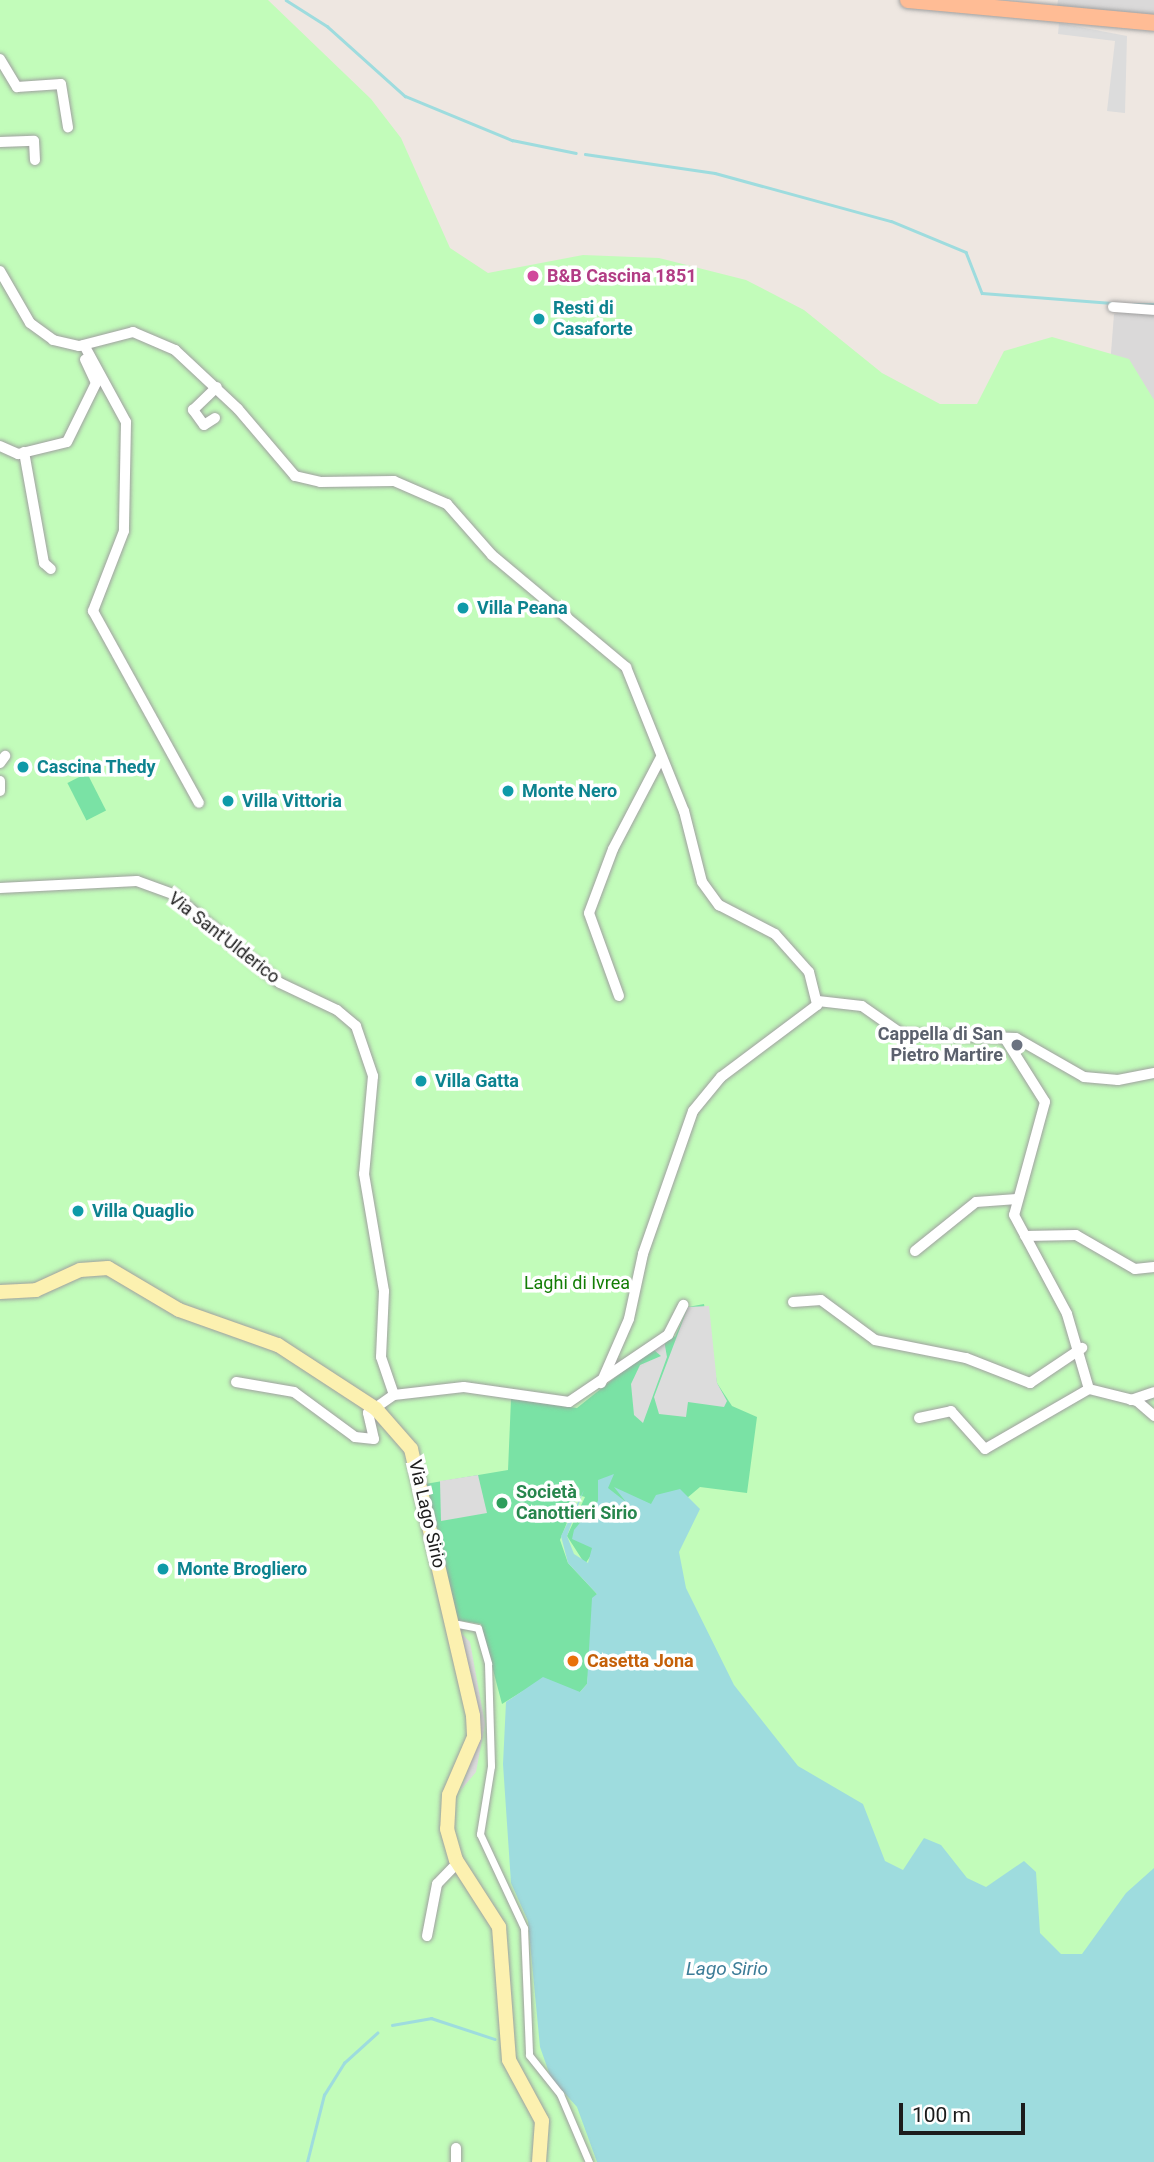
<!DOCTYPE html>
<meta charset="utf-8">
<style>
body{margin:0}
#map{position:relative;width:1154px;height:2162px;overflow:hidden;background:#eee7e1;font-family:Roboto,sans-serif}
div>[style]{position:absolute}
.residential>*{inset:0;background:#dad9d9}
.park>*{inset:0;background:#c2fcba}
.pitch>*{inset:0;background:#7ae2a5;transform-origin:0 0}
.parking>*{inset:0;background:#dcdcdc}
.water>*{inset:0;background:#9edcde}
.stream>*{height:2.5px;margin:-1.25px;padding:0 1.25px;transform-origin:1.25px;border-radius:1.25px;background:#9edcde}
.roads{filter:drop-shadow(0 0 2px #a0a0a0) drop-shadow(0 0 2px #a0a0a0)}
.pedestrian>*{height:7px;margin:-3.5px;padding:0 3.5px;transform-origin:3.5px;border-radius:3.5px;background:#fff}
.minor>*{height:10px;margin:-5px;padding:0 5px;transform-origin:5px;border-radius:5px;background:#fff}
.secondary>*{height:14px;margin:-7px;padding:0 7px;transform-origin:7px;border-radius:7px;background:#fcf1b0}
.primary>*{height:16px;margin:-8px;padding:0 8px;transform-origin:8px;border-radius:8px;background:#ffbc95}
.dots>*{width:19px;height:19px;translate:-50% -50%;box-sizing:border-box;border:4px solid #fff;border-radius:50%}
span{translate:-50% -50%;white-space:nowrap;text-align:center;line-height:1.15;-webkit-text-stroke:7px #fff;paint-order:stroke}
.hotel-label{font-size:18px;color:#b23c85;font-weight:700}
.left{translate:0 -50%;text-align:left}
.culture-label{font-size:18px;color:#0d838f;font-weight:700}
.street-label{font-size:18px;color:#1c1c1c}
.worship-label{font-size:18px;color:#5b616d;font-weight:700}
.right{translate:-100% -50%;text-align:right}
.park-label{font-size:18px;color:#147e06}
.leisure-label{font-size:18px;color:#27864d;font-weight:700}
.food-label{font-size:18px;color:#c56008;font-weight:700}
.water-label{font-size:19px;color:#3c7c97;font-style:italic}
.scale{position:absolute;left:899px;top:2103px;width:126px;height:32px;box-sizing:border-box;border:4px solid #1c1c1c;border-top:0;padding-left:9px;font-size:21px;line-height:24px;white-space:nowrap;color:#1c1c1c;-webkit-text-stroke:5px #fff;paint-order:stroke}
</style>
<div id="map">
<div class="residential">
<i style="clip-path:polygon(1058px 0,1154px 0,1154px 23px,1057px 7px)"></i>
<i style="clip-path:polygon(1154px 305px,1154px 424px,1109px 379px,1114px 314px)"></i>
</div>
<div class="park">
<i style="clip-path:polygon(0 0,268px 0,371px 99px,401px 138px,450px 248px,488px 273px,583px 255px,659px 258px,746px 280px,804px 310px,882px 373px,940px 404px,977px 404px,1004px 351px,1052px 337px,1129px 359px,1154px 400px,1154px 2162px,0 2162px)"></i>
</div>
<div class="pitch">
<i style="left:87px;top:773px;width:42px;height:22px;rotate:63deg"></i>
<i style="clip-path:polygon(704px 1304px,717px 1383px,732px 1406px,757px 1417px,747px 1493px,700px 1487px,687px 1498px,680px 1490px,652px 1505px,619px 1491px,628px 1502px,585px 1564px,567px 1536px,585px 1497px,578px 1495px,560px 1540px,568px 1563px,597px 1594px,587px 1684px,580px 1692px,523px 1691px,502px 1704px,481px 1624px,457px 1620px,425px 1484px,508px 1470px,511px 1399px,577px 1408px,668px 1335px,675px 1337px,688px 1307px)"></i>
</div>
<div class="parking">
<i style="clip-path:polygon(1059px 23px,1127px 36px,1125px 113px,1107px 111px,1115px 41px,1058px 34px)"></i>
<i style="clip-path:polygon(709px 1306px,717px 1383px,727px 1401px,724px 1407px,688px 1402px,686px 1417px,659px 1414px,654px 1397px,688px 1307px)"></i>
<i style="clip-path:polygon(664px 1340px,667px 1357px,643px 1423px,634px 1415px,631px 1384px,640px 1365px,661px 1356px,654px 1350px)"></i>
<i style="clip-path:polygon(478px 1475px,487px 1513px,441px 1521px,440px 1481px)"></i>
<i style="clip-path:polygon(458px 1630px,470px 1642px,485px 1724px,476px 1772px,461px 1790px,475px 1749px)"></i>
</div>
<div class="water">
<i style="clip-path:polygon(614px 1474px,608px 1488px,626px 1502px,614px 1487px,651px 1504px,656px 1495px,680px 1489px,700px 1509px,679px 1552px,686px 1588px,734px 1685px,798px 1766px,863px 1804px,885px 1861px,903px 1870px,924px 1838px,941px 1845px,967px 1878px,986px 1887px,1024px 1861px,1036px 1872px,1040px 1933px,1061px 1954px,1082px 1954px,1126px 1893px,1154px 1868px,1154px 2162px,597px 2162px,577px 2107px,551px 2078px,540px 2047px,528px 1921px,511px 1883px,503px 1764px,506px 1702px,543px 1677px,580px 1692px,587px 1684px,592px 1598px,597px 1594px,568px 1563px,561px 1536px,584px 1490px,567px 1536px,574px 1554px,588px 1563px,592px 1548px,572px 1539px,574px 1530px,598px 1501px,598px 1480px)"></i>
</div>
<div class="stream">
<i style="left:286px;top:0;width:49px;rotate:32.4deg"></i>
<i style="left:327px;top:26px;width:105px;rotate:41.9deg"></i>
<i style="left:405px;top:96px;width:116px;rotate:22.4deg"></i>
<i style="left:512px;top:140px;width:65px;rotate:11.5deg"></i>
<i style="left:585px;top:154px;width:131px;rotate:8.3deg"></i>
<i style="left:715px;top:173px;width:182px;rotate:15.3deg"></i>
<i style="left:891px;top:221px;width:81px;rotate:22.5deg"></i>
<i style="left:966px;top:252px;width:44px;rotate:68.7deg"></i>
<i style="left:982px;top:293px;width:130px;rotate:4.4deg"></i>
<i style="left:1133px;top:304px;width:21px"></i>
<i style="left:392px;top:2025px;width:40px;rotate:-10deg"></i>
<i style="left:431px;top:2018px;width:67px;rotate:18.2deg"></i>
<i style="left:307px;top:2162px;width:69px;rotate:-75.8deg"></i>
<i style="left:324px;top:2095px;width:38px;rotate:-58deg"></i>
<i style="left:344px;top:2063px;width:45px;rotate:-42.3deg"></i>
</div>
<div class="roads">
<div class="pedestrian">
<i style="left:458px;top:1624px;width:20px;rotate:11deg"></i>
<i style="left:478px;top:1628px;width:37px;rotate:74deg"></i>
<i style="left:488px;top:1664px;width:102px;rotate:88.3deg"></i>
<i style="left:491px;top:1766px;width:69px;rotate:99.2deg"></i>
<i style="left:480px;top:1834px;width:104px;rotate:64.9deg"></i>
<i style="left:524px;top:1928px;width:127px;rotate:87.7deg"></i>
<i style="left:529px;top:2055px;width:50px;rotate:51.5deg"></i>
<i style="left:560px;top:2094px;width:74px;rotate:66.9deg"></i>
</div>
<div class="minor">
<i style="left:0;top:59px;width:33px;rotate:59deg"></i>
<i style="left:17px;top:87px;width:44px;rotate:-3.9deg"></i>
<i style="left:61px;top:84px;width:44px;rotate:80.8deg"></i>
<i style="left:0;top:142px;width:34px;rotate:-2deg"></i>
<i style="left:34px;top:141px;width:19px;rotate:87deg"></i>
<i style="left:0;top:271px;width:60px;rotate:60deg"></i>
<i style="left:30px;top:323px;width:29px;rotate:36deg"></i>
<i style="left:53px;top:340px;width:27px;rotate:13deg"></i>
<i style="left:79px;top:346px;width:56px;rotate:-14.5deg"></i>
<i style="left:133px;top:332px;width:46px;rotate:23.2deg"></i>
<i style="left:175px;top:350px;width:86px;rotate:43.1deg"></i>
<i style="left:238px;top:409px;width:88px;rotate:49.6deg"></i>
<i style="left:295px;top:476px;width:26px;rotate:13deg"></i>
<i style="left:320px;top:482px;width:74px;rotate:-0.8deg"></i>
<i style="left:394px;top:481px;width:58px;rotate:23.5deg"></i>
<i style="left:447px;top:504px;width:68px;rotate:48.6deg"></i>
<i style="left:492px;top:555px;width:175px;rotate:39.9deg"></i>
<i style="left:626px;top:667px;width:155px;rotate:68.1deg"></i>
<i style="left:684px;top:811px;width:73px;rotate:75.8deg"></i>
<i style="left:702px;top:882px;width:29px;rotate:54deg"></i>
<i style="left:719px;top:905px;width:63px;rotate:27.4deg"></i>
<i style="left:775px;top:934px;width:51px;rotate:48.2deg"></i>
<i style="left:809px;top:972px;width:34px;rotate:76deg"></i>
<i style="left:817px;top:1005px;width:120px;rotate:143.1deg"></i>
<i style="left:721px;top:1077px;width:44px;rotate:129.5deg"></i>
<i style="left:693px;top:1111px;width:151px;rotate:109.3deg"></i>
<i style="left:643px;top:1254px;width:66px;rotate:102.2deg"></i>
<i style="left:629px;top:1319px;width:70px;rotate:113.6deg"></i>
<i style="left:1113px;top:307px;width:41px;rotate:4.2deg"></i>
<i style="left:84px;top:345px;width:88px;rotate:61.4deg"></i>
<i style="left:126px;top:422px;width:109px;rotate:91.1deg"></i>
<i style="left:124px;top:531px;width:86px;rotate:111.2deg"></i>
<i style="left:93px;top:611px;width:219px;rotate:61.1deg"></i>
<i style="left:215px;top:418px;width:13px;rotate:148deg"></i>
<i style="left:204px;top:425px;width:19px;rotate:-126deg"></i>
<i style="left:193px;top:410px;width:33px;rotate:-44deg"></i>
<i style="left:0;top:446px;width:20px;rotate:24deg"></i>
<i style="left:18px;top:454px;width:50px;rotate:-13.8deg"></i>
<i style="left:67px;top:442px;width:66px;rotate:-63.8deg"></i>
<i style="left:96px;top:383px;width:26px;rotate:-115deg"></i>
<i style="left:24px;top:452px;width:113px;rotate:79.8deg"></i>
<i style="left:44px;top:563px;width:9px;rotate:41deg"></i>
<i style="left:0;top:763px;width:9px;rotate:-54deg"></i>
<i style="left:0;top:781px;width:10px;rotate:90deg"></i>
<i style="left:0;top:888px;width:137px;rotate:-2.9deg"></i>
<i style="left:137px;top:881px;width:38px;rotate:20deg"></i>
<i style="left:173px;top:894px;width:139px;rotate:39.8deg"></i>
<i style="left:280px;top:983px;width:63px;rotate:25.3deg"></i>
<i style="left:337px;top:1010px;width:25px;rotate:40deg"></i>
<i style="left:356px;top:1026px;width:53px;rotate:71.2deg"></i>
<i style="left:373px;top:1076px;width:98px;rotate:95.2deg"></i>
<i style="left:364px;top:1174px;width:119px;rotate:80.3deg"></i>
<i style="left:384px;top:1291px;width:66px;rotate:92.6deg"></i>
<i style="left:381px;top:1357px;width:40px;rotate:71.1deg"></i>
<i style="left:619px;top:996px;width:88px;rotate:-109.9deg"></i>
<i style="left:589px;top:913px;width:68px;rotate:-69.4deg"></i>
<i style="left:613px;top:849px;width:104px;rotate:-62.4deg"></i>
<i style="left:818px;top:1001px;width:44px;rotate:6.5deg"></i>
<i style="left:862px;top:1006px;width:49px;rotate:35deg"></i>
<i style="left:902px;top:1034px;width:114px;rotate:2deg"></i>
<i style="left:1016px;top:1038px;width:78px;rotate:29.8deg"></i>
<i style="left:1084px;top:1077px;width:34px;rotate:5deg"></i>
<i style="left:1118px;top:1080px;width:37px;rotate:-11deg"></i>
<i style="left:1006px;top:1040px;width:73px;rotate:57.8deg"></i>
<i style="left:1045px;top:1102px;width:117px;rotate:105.3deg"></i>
<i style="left:1014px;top:1215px;width:112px;rotate:61.8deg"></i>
<i style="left:1067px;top:1314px;width:78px;rotate:73.7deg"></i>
<i style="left:1025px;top:1236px;width:51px;rotate:-1.1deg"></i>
<i style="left:1076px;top:1235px;width:68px;rotate:30deg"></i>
<i style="left:1135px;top:1269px;width:19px;rotate:-6deg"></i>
<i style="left:915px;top:1251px;width:78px;rotate:-38.8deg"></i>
<i style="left:976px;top:1202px;width:41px;rotate:-4.2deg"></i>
<i style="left:793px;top:1302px;width:28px;rotate:-4deg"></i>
<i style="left:821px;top:1300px;width:67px;rotate:36.5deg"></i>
<i style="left:875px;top:1340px;width:93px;rotate:11.2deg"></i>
<i style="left:966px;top:1358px;width:69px;rotate:21.3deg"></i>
<i style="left:1030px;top:1383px;width:63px;rotate:-33.9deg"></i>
<i style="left:236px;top:1382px;width:59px;rotate:9.8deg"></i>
<i style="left:294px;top:1392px;width:76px;rotate:36.4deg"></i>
<i style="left:355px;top:1437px;width:19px;rotate:6deg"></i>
<i style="left:374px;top:1439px;width:27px;rotate:-103deg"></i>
<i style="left:368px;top:1413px;width:32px;rotate:-35deg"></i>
<i style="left:394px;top:1395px;width:70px;rotate:-6.5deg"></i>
<i style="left:464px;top:1387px;width:106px;rotate:8.1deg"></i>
<i style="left:569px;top:1402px;width:120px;rotate:-34.1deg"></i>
<i style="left:668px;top:1335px;width:34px;rotate:-63deg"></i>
<i style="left:1131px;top:1400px;width:24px;rotate:-19deg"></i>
<i style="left:919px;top:1418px;width:33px;rotate:-12deg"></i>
<i style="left:951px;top:1411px;width:51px;rotate:48.2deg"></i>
<i style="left:985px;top:1449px;width:120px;rotate:-30deg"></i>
<i style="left:1089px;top:1389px;width:49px;rotate:14deg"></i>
<i style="left:1137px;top:1401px;width:23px;rotate:41deg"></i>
<i style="left:427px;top:1936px;width:53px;rotate:-79.1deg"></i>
<i style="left:437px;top:1884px;width:30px;rotate:-46deg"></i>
<i style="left:456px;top:2148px;width:14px;rotate:90deg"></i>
</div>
<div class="secondary">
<i style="left:0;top:1292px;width:36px;rotate:-3deg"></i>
<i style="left:36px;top:1290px;width:48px;rotate:-24.4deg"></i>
<i style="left:80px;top:1270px;width:28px;rotate:-4deg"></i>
<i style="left:108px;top:1268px;width:82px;rotate:30.6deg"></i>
<i style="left:179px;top:1310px;width:105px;rotate:19.5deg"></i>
<i style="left:278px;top:1345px;width:117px;rotate:33.1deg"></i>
<i style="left:376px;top:1409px;width:53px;rotate:48.8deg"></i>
<i style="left:411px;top:1449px;width:274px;rotate:76.9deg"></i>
<i style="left:473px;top:1716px;width:21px;rotate:87deg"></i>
<i style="left:474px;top:1737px;width:63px;rotate:113.3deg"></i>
<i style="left:449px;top:1795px;width:34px;rotate:93deg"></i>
<i style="left:447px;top:1829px;width:32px;rotate:74deg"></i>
<i style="left:456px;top:1860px;width:80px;rotate:57.3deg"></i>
<i style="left:499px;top:1927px;width:133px;rotate:85.7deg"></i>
<i style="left:509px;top:2060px;width:69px;rotate:61.6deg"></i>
<i style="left:542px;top:2121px;width:41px;rotate:94.2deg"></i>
</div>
<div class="primary">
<i style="left:908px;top:0;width:247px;rotate:5.3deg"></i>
</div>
</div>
<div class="dots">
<i style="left:533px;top:276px;background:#d1479c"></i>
<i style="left:539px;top:319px;background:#0f9aa8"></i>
<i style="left:463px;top:608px;background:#0f9aa8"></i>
<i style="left:23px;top:767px;background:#0f9aa8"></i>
<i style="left:508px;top:791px;background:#0f9aa8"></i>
<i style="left:228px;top:801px;background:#0f9aa8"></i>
<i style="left:1017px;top:1045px;background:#6b7280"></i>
<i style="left:421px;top:1081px;background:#0f9aa8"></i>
<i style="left:78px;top:1211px;background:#0f9aa8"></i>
<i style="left:502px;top:1503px;background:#2e9e5b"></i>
<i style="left:163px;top:1569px;background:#0f9aa8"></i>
<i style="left:573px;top:1661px;background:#e8710a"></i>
</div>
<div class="hotel-label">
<span class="left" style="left:547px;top:276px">B&amp;B Cascina 1851</span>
</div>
<div class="culture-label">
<span class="left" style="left:553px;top:319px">Resti di<br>Casaforte</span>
<span class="left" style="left:477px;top:608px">Villa Peana</span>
<span class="left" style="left:37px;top:767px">Cascina Thedy</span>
<span class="left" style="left:522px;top:791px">Monte Nero</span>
<span class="left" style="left:242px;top:801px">Villa Vittoria</span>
<span class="left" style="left:435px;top:1081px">Villa Gatta</span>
<span class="left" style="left:92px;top:1211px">Villa Quaglio</span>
<span class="left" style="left:177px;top:1569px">Monte Brogliero</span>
</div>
<div class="street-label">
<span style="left:224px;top:938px;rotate:38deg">Via Sant'Ulderico</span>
<span style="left:427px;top:1514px;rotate:77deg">Via Lago Sirio</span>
</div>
<div class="worship-label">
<span class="right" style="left:1003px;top:1045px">Cappella di San<br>Pietro Martire</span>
</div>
<div class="park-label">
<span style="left:577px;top:1283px">Laghi di Ivrea</span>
</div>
<div class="leisure-label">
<span class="left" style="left:516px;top:1503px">Società<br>Canottieri Sirio</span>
</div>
<div class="food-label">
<span class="left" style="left:587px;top:1661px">Casetta Jona</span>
</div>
<div class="water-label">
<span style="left:727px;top:1969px">Lago Sirio</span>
</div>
<div class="scale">100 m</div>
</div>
